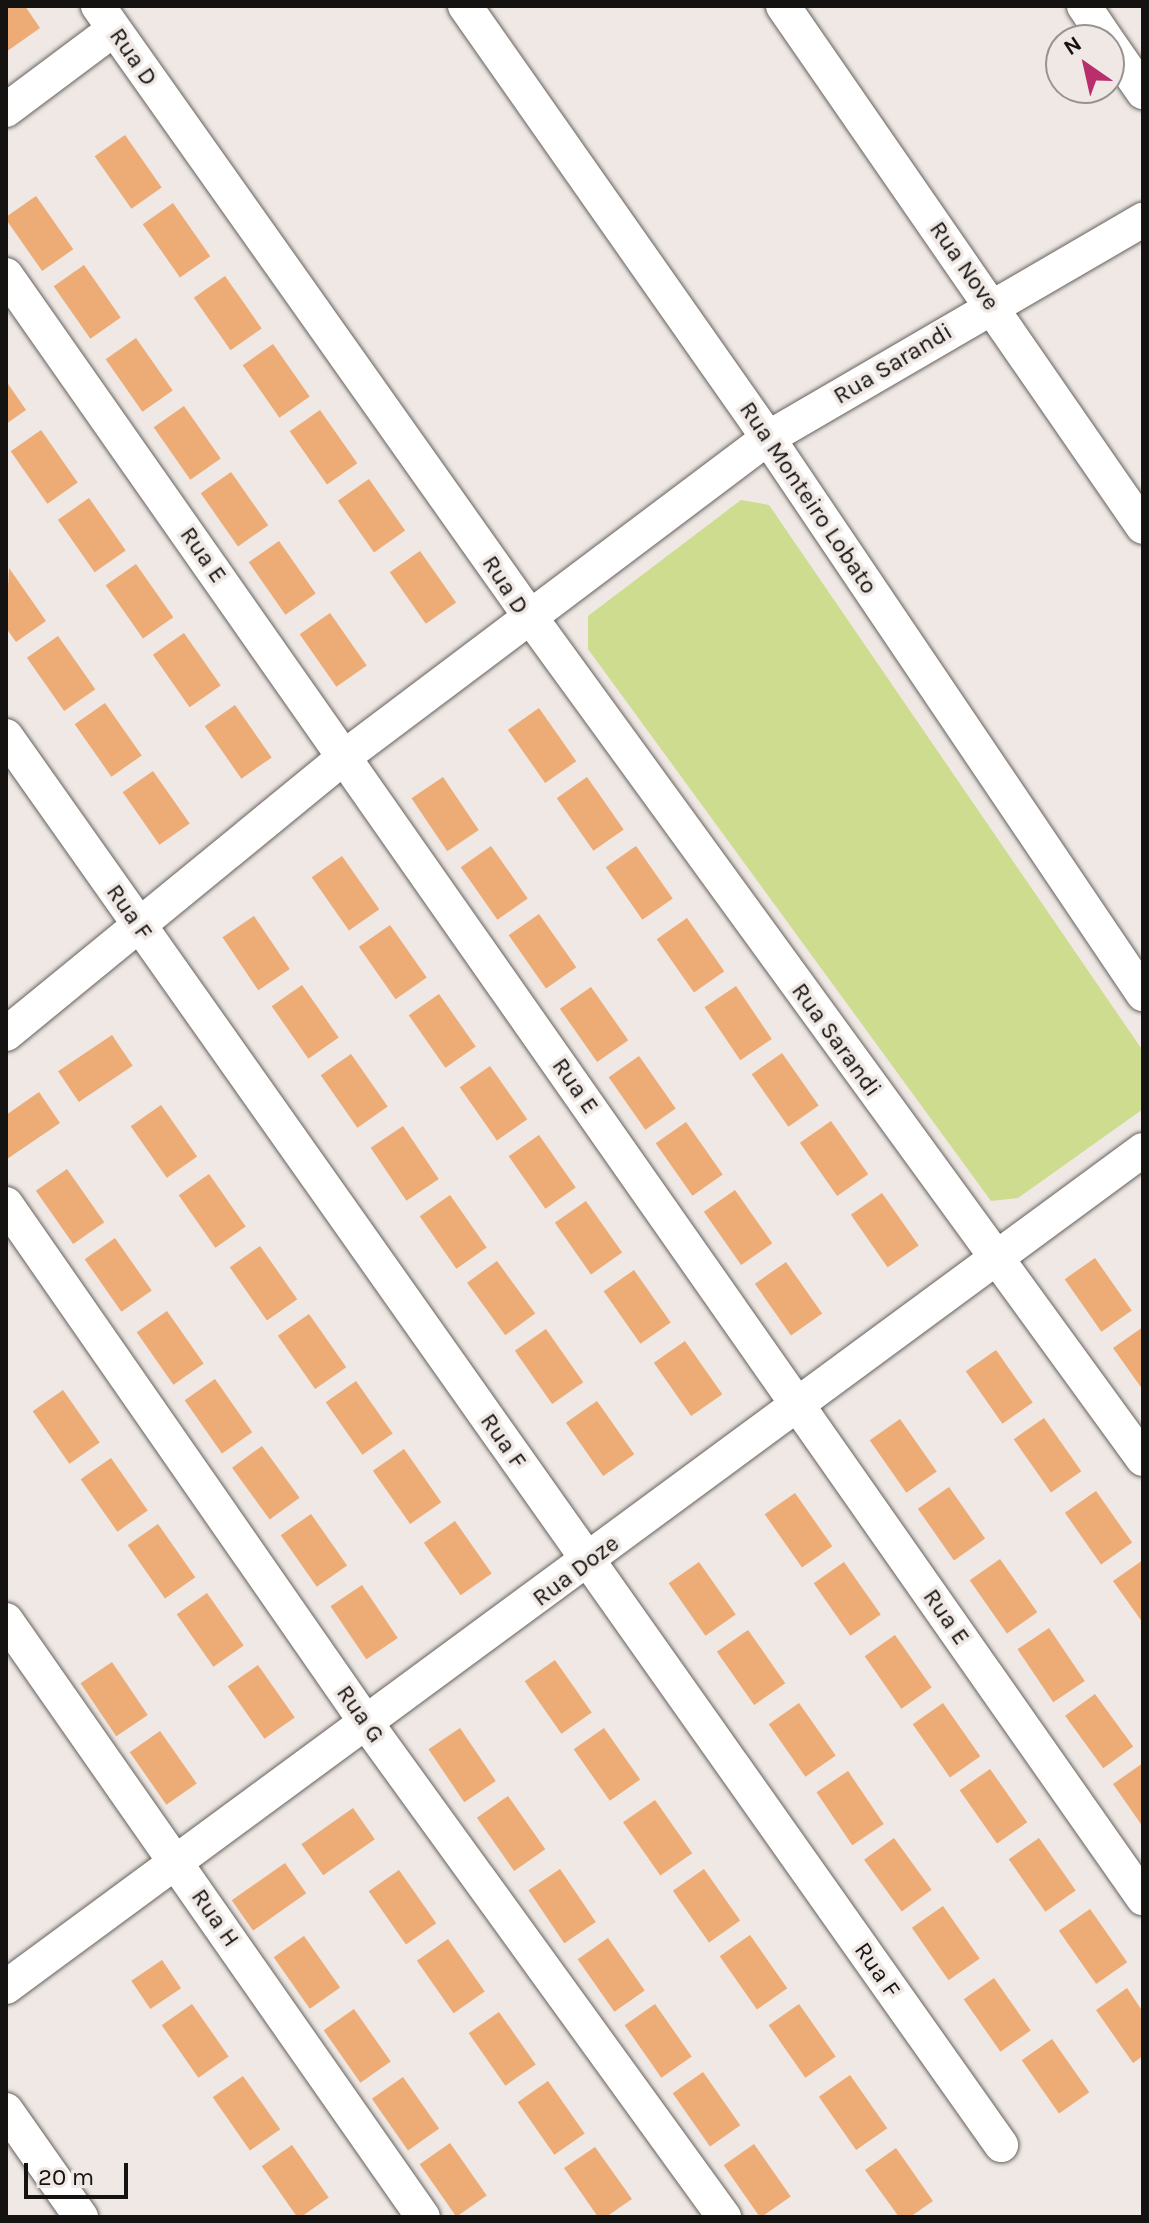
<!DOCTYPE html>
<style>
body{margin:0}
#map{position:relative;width:1149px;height:2223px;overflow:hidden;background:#efe8e4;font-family:Karla,sans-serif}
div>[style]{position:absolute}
.green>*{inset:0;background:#cddc8e}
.building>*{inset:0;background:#edab75;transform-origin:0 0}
.roads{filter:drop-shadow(0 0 2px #67625e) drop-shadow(0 0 2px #67625e)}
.minor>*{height:34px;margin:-17px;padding:0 17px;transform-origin:17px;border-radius:17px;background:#fff}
span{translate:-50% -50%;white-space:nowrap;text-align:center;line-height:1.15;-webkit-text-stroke:7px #efe8e4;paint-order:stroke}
.street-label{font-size:24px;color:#151311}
.frame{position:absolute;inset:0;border:8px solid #151311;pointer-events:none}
.north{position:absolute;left:1045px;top:24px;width:80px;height:80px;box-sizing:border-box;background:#efe8e4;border:2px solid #989390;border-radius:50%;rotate:326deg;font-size:22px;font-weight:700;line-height:32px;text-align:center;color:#151311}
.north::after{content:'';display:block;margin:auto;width:28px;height:36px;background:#b92f6b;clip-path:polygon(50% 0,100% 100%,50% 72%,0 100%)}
.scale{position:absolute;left:24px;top:2163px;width:104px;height:36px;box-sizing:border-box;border:4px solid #151311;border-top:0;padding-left:10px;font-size:24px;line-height:28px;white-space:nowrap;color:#151311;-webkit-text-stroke:6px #efe8e4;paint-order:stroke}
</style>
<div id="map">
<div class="green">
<i style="clip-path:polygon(741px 500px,769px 505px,1143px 1051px,1143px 1109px,1018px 1198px,991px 1201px,588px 649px,588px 616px)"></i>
</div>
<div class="building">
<i style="clip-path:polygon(6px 6px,25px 6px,40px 28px,6px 52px)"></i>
<i style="left:125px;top:135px;width:64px;height:37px;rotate:55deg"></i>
<i style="left:36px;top:196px;width:65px;height:38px;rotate:55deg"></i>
<i style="left:173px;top:203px;width:65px;height:37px;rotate:55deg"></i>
<i style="left:84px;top:265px;width:64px;height:37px;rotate:55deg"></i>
<i style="left:225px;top:276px;width:64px;height:38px;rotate:55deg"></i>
<i style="left:136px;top:338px;width:64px;height:37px;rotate:55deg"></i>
<i style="left:273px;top:344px;width:64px;height:37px;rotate:55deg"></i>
<i style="clip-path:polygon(6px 381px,26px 410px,6px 424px)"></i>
<i style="left:184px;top:406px;width:64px;height:37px;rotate:55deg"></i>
<i style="left:320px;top:410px;width:65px;height:37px;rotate:55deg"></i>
<i style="left:41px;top:430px;width:64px;height:37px;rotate:55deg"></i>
<i style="left:231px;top:472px;width:65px;height:37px;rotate:55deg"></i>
<i style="left:369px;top:479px;width:63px;height:38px;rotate:55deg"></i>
<i style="left:89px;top:498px;width:64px;height:38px;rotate:55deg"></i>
<i style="left:279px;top:541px;width:64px;height:37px;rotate:55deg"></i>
<i style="left:420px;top:551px;width:63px;height:37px;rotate:55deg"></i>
<i style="left:136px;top:564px;width:65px;height:37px;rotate:55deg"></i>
<i style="clip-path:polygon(9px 568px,46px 621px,16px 642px,6px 628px)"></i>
<i style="left:330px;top:613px;width:64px;height:37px;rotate:55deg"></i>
<i style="left:184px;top:633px;width:64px;height:38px;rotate:55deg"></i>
<i style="left:58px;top:636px;width:65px;height:38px;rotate:55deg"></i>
<i style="left:105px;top:703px;width:64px;height:37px;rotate:55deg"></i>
<i style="left:235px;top:705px;width:64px;height:37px;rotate:55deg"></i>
<i style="left:539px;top:708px;width:65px;height:38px;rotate:55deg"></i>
<i style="left:153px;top:771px;width:64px;height:37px;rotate:55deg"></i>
<i style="left:443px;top:777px;width:64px;height:38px;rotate:56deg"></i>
<i style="left:587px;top:777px;width:64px;height:37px;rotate:55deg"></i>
<i style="left:491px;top:846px;width:64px;height:37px;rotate:55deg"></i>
<i style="left:636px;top:846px;width:64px;height:37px;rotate:55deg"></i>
<i style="left:342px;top:856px;width:65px;height:37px;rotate:55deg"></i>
<i style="left:539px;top:914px;width:65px;height:37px;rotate:55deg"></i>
<i style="left:254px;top:916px;width:64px;height:38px;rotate:56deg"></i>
<i style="left:687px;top:918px;width:65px;height:37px;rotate:55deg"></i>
<i style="left:390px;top:925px;width:64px;height:38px;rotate:55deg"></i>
<i style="left:302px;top:985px;width:64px;height:37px;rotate:55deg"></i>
<i style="left:736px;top:986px;width:64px;height:38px;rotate:56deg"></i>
<i style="left:591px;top:987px;width:65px;height:38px;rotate:55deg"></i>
<i style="left:439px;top:994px;width:64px;height:37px;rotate:55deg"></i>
<i style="left:112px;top:1035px;width:37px;height:65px;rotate:56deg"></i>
<i style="left:782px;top:1053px;width:64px;height:37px;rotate:55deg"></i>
<i style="left:351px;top:1054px;width:64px;height:37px;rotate:55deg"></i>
<i style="left:639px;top:1056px;width:64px;height:37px;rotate:55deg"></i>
<i style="left:490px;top:1066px;width:65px;height:37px;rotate:55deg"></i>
<i style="clip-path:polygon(39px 1092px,60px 1123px,7px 1159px,6px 1115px)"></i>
<i style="left:161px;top:1105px;width:63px;height:37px;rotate:55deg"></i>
<i style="left:831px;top:1121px;width:65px;height:38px;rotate:55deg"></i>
<i style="left:686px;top:1122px;width:64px;height:37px;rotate:55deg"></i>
<i style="left:403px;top:1126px;width:64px;height:39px;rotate:56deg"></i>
<i style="left:539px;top:1135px;width:64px;height:37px;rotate:55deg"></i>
<i style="left:67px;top:1169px;width:65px;height:38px;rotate:55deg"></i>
<i style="left:209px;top:1174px;width:64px;height:37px;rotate:55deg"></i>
<i style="left:735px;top:1190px;width:65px;height:38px;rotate:55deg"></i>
<i style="left:882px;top:1193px;width:64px;height:38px;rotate:55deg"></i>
<i style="left:450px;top:1195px;width:64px;height:37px;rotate:55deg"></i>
<i style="left:586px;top:1201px;width:63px;height:38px;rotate:55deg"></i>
<i style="left:115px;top:1238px;width:64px;height:37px;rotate:55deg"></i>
<i style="left:260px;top:1246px;width:65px;height:37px;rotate:55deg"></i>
<i style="left:1095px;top:1258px;width:64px;height:37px;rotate:55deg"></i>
<i style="left:497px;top:1261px;width:65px;height:37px;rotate:54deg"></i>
<i style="left:786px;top:1262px;width:63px;height:38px;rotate:55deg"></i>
<i style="left:634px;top:1270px;width:64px;height:37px;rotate:55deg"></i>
<i style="left:167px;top:1311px;width:64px;height:37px;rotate:55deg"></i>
<i style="left:309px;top:1314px;width:65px;height:38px;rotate:55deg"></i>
<i style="clip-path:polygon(1143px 1327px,1143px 1390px,1113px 1348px)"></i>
<i style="left:546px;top:1329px;width:65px;height:38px;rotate:55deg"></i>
<i style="left:685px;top:1341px;width:65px;height:38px;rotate:55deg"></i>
<i style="left:996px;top:1350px;width:64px;height:37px;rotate:55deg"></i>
<i style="left:215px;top:1379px;width:65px;height:37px;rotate:55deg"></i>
<i style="left:356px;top:1381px;width:64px;height:37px;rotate:55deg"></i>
<i style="left:63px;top:1390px;width:64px;height:37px;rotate:55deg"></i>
<i style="left:597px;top:1401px;width:65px;height:38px;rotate:55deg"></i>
<i style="left:1044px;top:1418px;width:65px;height:37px;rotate:55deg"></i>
<i style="left:900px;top:1419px;width:64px;height:37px;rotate:55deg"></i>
<i style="left:262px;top:1446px;width:64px;height:37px;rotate:54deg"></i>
<i style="left:404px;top:1449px;width:65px;height:38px;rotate:55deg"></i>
<i style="left:111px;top:1458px;width:64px;height:37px;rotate:55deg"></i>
<i style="left:949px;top:1487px;width:63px;height:38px;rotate:55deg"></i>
<i style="left:1096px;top:1491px;width:63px;height:38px;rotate:55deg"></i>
<i style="left:795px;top:1493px;width:65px;height:37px;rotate:55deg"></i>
<i style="left:311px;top:1514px;width:63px;height:37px;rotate:55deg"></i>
<i style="left:455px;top:1521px;width:64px;height:38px;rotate:55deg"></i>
<i style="left:158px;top:1524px;width:65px;height:37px;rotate:55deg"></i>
<i style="left:1000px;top:1559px;width:65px;height:37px;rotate:55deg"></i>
<i style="clip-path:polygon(1143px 1560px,1143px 1623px,1113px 1581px)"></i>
<i style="left:699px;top:1562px;width:64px;height:37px;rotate:55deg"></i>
<i style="left:844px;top:1562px;width:64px;height:37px;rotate:55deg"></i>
<i style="left:362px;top:1585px;width:64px;height:38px;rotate:56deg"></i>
<i style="left:207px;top:1593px;width:64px;height:37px;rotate:55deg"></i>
<i style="left:1049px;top:1628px;width:64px;height:38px;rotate:56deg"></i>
<i style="left:748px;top:1630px;width:65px;height:38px;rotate:55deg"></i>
<i style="left:895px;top:1635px;width:64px;height:37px;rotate:55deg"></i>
<i style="left:555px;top:1660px;width:64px;height:37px;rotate:55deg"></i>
<i style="left:112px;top:1662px;width:64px;height:38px;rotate:56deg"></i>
<i style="left:258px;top:1665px;width:64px;height:37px;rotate:55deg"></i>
<i style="left:1095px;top:1694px;width:65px;height:37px;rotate:54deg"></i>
<i style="left:799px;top:1703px;width:64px;height:37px;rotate:55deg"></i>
<i style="left:943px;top:1703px;width:65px;height:37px;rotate:55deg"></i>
<i style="left:460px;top:1728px;width:64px;height:38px;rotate:56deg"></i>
<i style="left:604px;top:1728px;width:63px;height:37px;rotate:55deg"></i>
<i style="left:160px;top:1731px;width:64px;height:37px;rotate:55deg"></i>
<i style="clip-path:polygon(1143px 1763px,1143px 1827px,1113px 1784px)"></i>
<i style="left:990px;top:1769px;width:65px;height:37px;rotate:55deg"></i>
<i style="left:848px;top:1771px;width:64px;height:38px;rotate:56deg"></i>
<i style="left:508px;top:1796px;width:65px;height:38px;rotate:55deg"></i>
<i style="left:655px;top:1800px;width:65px;height:39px;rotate:55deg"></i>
<i style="left:353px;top:1808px;width:38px;height:63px;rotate:55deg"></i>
<i style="left:894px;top:1838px;width:64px;height:37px;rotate:54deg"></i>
<i style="left:1039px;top:1838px;width:64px;height:37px;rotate:55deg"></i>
<i style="left:285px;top:1863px;width:37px;height:65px;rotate:55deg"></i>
<i style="left:560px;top:1869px;width:64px;height:38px;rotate:56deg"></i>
<i style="left:704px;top:1869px;width:63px;height:38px;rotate:55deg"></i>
<i style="left:399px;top:1870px;width:65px;height:37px;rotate:55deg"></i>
<i style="left:943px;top:1906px;width:64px;height:38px;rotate:55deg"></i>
<i style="left:1090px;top:1909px;width:65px;height:38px;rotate:55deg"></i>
<i style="left:750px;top:1935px;width:65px;height:37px;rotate:55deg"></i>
<i style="left:304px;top:1936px;width:63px;height:37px;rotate:55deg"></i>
<i style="left:608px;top:1938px;width:64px;height:37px;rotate:55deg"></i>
<i style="left:448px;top:1939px;width:64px;height:38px;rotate:55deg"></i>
<i style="left:162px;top:1960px;width:34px;height:37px;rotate:56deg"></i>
<i style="left:994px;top:1978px;width:64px;height:37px;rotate:55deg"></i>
<i style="clip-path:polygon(1127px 1988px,1143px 2012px,1143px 2056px,1133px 2063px,1096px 2010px)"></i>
<i style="left:192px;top:2004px;width:64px;height:37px;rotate:55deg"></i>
<i style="left:655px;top:2004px;width:64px;height:37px;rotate:55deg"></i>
<i style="left:799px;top:2004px;width:64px;height:37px;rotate:55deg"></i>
<i style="left:354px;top:2009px;width:64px;height:37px;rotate:55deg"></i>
<i style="left:499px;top:2012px;width:64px;height:37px;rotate:55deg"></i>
<i style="left:1052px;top:2039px;width:65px;height:37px;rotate:55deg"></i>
<i style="left:703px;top:2072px;width:65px;height:37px;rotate:55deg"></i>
<i style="left:850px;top:2075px;width:65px;height:38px;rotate:55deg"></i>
<i style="left:243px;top:2076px;width:65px;height:37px;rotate:55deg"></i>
<i style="left:403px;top:2077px;width:63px;height:38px;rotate:55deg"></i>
<i style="left:548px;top:2081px;width:64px;height:37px;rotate:55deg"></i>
<i style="left:450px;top:2143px;width:64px;height:37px;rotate:55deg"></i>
<i style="left:754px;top:2144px;width:64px;height:37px;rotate:55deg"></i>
<i style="left:292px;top:2145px;width:64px;height:37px;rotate:55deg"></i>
<i style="clip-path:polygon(595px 2147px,632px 2199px,606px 2217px,598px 2217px,564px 2168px)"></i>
<i style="clip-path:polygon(896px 2148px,933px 2201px,910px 2217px,899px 2217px,865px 2170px)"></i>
</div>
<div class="roads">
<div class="minor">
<i style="left:98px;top:6px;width:750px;rotate:54.72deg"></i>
<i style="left:531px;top:618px;width:1040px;rotate:53.96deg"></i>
<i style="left:465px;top:6px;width:528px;rotate:54.95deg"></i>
<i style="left:768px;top:438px;width:671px;rotate:56deg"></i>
<i style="left:783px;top:6px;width:633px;rotate:55.36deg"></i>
<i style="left:1084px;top:6px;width:41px;rotate:55.9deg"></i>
<i style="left:1109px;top:43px;width:60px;rotate:55.2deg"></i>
<i style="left:6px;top:110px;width:134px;rotate:-36.8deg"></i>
<i style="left:6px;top:275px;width:1982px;rotate:54.99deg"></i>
<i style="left:6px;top:736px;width:1725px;rotate:54.77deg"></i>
<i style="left:6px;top:1034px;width:437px;rotate:-39.3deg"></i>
<i style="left:344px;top:757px;width:531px;rotate:-36.96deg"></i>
<i style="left:768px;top:438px;width:434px;rotate:-30.2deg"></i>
<i style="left:6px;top:1204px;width:633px;rotate:55.23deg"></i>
<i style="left:367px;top:1724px;width:609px;rotate:54.09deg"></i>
<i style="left:6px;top:1620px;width:728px;rotate:55.07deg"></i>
<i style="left:6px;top:1987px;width:1412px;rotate:-36.36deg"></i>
<i style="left:6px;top:2110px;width:131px;rotate:55deg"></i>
</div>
</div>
<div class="street-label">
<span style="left:133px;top:57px;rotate:55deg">Rua D</span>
<span style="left:964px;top:266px;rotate:55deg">Rua Nove</span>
<span style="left:893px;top:364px;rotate:-31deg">Rua Sarandi</span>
<span style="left:808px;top:498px;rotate:56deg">Rua Monteiro Lobato</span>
<span style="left:203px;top:555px;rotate:55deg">Rua E</span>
<span style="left:505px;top:585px;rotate:57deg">Rua D</span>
<span style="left:129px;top:912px;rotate:55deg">Rua F</span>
<span style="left:836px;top:1040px;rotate:54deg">Rua Sarandi</span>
<span style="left:575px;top:1086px;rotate:55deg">Rua E</span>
<span style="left:503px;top:1441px;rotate:55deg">Rua F</span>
<span style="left:576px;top:1571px;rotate:-37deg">Rua Doze</span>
<span style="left:946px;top:1617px;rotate:55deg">Rua E</span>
<span style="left:360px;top:1714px;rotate:55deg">Rua G</span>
<span style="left:215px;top:1918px;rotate:55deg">Rua H</span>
<span style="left:877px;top:1970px;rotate:55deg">Rua F</span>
</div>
<div class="frame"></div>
<div class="north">N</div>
<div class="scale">20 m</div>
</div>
